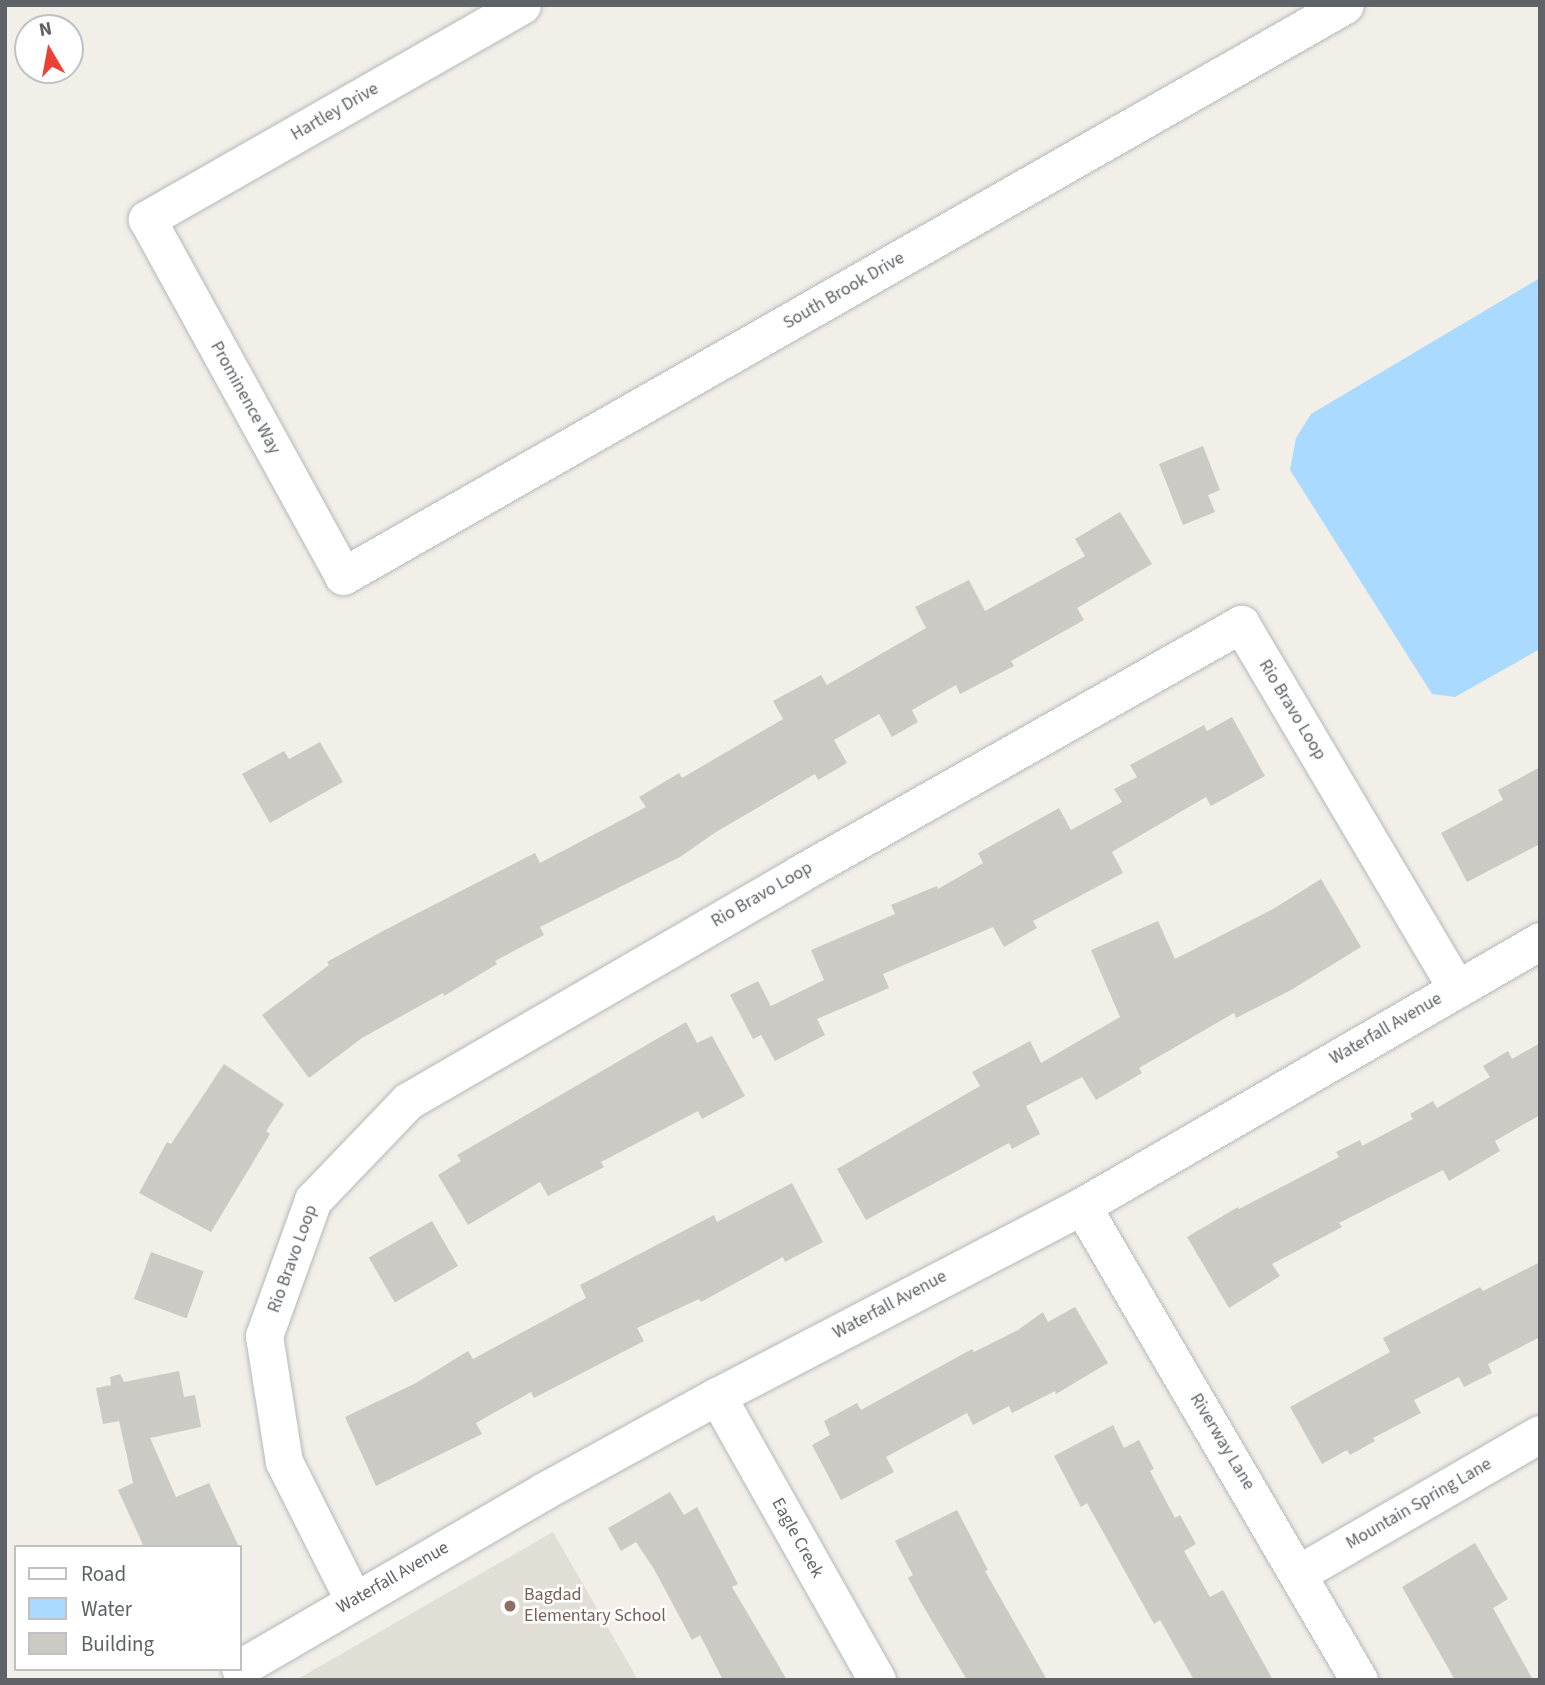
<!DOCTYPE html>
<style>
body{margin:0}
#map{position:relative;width:1545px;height:1685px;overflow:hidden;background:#f1efe8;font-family:"Source Sans 3",sans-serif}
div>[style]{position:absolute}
.education>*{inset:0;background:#e1ded6}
.water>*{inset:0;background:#aadaff}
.building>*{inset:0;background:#cccac5;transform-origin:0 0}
.roads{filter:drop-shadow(0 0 2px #b5b8bc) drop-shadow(0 0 2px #b5b8bc)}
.minor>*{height:37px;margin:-18.5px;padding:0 18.5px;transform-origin:18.5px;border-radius:18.5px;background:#fff}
.dots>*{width:19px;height:19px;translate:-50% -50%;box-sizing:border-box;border:4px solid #fff;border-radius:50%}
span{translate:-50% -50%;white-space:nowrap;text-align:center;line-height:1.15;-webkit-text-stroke:5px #fff;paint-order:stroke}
.street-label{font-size:18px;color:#5f6368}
.education-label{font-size:18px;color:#785e54}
.left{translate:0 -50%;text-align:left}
.frame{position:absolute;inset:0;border:7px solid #5f6368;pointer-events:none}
.legend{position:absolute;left:14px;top:1545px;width:228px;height:126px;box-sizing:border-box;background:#fff;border:2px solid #bfc1c3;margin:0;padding:9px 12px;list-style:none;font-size:21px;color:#5f6368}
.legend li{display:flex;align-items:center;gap:14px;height:35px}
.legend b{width:35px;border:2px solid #bfc1c3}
.north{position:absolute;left:14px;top:14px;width:70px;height:70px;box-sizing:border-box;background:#fff;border:2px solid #bfc1c3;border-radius:50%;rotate:350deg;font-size:19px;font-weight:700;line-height:28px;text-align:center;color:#5f6368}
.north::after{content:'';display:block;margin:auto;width:24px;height:32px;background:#ea4335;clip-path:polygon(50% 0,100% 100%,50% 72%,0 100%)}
</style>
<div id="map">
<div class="education">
<i style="clip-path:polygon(553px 1532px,638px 1680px,296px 1680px)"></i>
</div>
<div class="water">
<i style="clip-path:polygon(1540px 278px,1540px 649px,1455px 697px,1432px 694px,1290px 470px,1296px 438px,1311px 414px)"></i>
</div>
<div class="building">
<i style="clip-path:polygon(1203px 446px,1220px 490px,1208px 495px,1215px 512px,1183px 525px,1159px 464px)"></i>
<i style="clip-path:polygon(1120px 512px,1152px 564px,1077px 608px,1084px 620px,1011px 661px,1014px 666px,960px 694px,956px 685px,912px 710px,918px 722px,892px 737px,879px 714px,834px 740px,847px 763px,818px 780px,815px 774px,716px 832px,680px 857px,540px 927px,544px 935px,495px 961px,497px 964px,444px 996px,443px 993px,362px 1038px,309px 1078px,262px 1015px,329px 965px,327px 962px,381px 932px,535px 853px,540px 863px,646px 807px,639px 797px,679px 773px,682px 778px,783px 719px,773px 701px,821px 675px,827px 685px,926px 628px,915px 607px,969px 580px,985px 611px,1085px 556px,1075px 539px)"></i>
<i style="clip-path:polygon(1232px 717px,1265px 776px,1211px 806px,1206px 797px,1112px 852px,1123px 873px,1033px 921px,1037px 928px,1004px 947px,993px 927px,883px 974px,889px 988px,817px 1019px,825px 1035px,775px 1061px,761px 1035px,753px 1039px,730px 995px,758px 981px,771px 1006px,824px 980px,811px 950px,895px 914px,891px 905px,937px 886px,938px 889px,983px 863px,978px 853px,1059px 808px,1071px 830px,1122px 802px,1114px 789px,1137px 777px,1130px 765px,1204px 725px,1207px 731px)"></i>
<i style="clip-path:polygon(320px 742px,343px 782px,270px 823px,242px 774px,284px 751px,289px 759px)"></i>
<i style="clip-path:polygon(1540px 767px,1540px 844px,1467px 882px,1441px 833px,1503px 800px,1498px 790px)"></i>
<i style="clip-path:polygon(1321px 879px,1361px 947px,1291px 990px,1236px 1018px,1234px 1013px,1139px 1068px,1142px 1073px,1096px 1100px,1082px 1077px,1026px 1106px,1040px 1134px,1012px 1149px,1009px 1143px,866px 1220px,837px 1169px,980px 1086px,972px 1072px,1030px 1041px,1041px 1063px,1120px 1017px,1091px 950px,1158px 921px,1175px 959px,1273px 909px)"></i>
<i style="clip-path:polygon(686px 1022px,697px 1043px,712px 1036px,745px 1096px,702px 1119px,698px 1111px,601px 1162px,604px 1167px,548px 1196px,540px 1182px,468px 1225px,438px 1175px,461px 1161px,457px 1155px)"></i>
<i style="clip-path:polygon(1540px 1043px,1540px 1115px,1495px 1141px,1500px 1151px,1449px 1181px,1443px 1170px,1339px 1223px,1342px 1227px,1272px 1264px,1280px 1276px,1229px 1308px,1187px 1237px,1238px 1207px,1239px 1209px,1339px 1157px,1336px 1152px,1360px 1140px,1362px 1146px,1413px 1119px,1410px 1114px,1433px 1101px,1437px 1108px,1490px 1077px,1483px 1066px,1508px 1051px,1512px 1059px)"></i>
<i style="clip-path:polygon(224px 1064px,284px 1104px,266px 1131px,270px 1134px,211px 1232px,139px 1193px,167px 1142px,171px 1144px)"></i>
<i style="clip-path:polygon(792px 1183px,823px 1242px,785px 1262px,783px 1257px,701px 1302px,699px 1299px,637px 1328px,644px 1341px,534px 1398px,531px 1392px,476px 1423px,482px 1434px,376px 1486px,345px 1417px,416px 1383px,468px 1351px,473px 1359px,586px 1298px,580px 1285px,714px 1215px,717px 1222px)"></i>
<i style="left:432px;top:1221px;width:52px;height:73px;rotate:60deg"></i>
<i style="left:151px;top:1252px;width:56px;height:50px;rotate:20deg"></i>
<i style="clip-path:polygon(1540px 1262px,1540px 1337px,1488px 1364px,1492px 1373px,1464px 1387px,1459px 1377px,1414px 1400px,1421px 1413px,1373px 1438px,1375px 1441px,1350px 1455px,1347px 1450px,1322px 1464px,1290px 1407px,1390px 1352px,1383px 1338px,1480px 1287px,1483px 1291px)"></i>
<i style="clip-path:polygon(1075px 1307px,1108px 1363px,1056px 1394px,1055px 1391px,1012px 1413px,1009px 1406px,973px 1425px,967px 1413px,886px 1457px,894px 1472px,841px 1500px,812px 1445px,830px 1435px,824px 1421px,857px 1403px,861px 1410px,972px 1349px,974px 1352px,1018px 1330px,1043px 1312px,1048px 1322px)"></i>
<i style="clip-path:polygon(179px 1371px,184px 1397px,195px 1395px,201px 1427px,150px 1438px,176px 1497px,209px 1483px,239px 1547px,144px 1547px,118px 1490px,133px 1483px,119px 1421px,103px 1424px,96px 1388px,111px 1385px,110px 1377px,120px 1374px,124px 1382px)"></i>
<i style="clip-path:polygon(1113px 1425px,1124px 1448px,1139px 1440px,1154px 1469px,1150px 1471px,1175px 1518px,1180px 1515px,1196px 1544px,1184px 1551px,1210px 1597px,1223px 1590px,1273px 1680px,1194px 1680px,1160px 1620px,1154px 1624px,1087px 1503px,1081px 1507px,1054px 1456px)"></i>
<i style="clip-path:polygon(670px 1492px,684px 1515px,697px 1507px,738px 1584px,732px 1587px,787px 1680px,723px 1680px,700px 1635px,692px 1640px,654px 1569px,636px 1542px,621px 1551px,608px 1528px)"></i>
<i style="clip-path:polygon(957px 1510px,988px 1570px,985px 1571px,1047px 1680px,967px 1680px,922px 1604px,908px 1578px,913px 1575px,895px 1541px)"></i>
<i style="clip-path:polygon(1475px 1543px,1508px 1599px,1493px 1608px,1533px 1680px,1455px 1680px,1402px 1587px)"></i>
</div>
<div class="roads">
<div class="minor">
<i style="left:522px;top:5px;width:432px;rotate:150.3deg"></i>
<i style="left:147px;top:219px;width:407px;rotate:61.2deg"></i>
<i style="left:343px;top:576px;width:1153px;rotate:-29.68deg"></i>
<i style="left:1082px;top:1206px;width:549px;rotate:59.7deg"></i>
<i style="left:717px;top:1396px;width:326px;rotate:60.6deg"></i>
<i style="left:1299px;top:1573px;width:278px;rotate:-30deg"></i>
<i style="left:354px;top:1601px;width:156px;rotate:-116.7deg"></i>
<i style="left:284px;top:1462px;width:128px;rotate:-99deg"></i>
<i style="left:264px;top:1336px;width:145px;rotate:-70.2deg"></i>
<i style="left:313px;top:1200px;width:137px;rotate:-46.2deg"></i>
<i style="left:408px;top:1101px;width:452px;rotate:-30.1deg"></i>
<i style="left:799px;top:874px;width:508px;rotate:-29.49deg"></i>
<i style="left:1241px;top:624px;width:423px;rotate:59.4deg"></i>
<i style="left:240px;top:1668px;width:352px;rotate:-30.2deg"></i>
<i style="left:544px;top:1491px;width:197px;rotate:-28.8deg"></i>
<i style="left:717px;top:1396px;width:411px;rotate:-27.5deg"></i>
<i style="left:1082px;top:1206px;width:529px;rotate:-30.05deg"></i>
</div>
</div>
<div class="dots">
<i style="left:510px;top:1606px;background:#8d6e63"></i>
</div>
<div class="street-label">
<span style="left:335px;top:112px;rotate:-30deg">Hartley Drive</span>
<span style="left:844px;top:291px;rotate:-30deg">South Brook Drive</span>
<span style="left:245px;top:398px;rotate:61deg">Prominence Way</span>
<span style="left:1292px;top:710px;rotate:59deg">Rio Bravo Loop</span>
<span style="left:762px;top:895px;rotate:-30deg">Rio Bravo Loop</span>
<span style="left:1386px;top:1029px;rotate:-30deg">Waterfall Avenue</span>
<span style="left:293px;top:1259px;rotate:-70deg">Rio Bravo Loop</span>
<span style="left:890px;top:1305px;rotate:-28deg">Waterfall Avenue</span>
<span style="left:1222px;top:1442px;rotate:59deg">Riverway Lane</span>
<span style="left:1419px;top:1504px;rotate:-30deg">Mountain Spring Lane</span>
<span style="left:797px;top:1538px;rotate:61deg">Eagle Creek</span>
<span style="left:393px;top:1578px;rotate:-30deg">Waterfall Avenue</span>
</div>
<div class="education-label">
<span class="left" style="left:524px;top:1606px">Bagdad<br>Elementary School</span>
</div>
<div class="frame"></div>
<ul class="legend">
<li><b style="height:9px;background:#fff"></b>Road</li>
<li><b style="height:19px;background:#aadaff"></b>Water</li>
<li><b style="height:19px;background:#cccac5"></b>Building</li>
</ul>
<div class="north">N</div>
</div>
